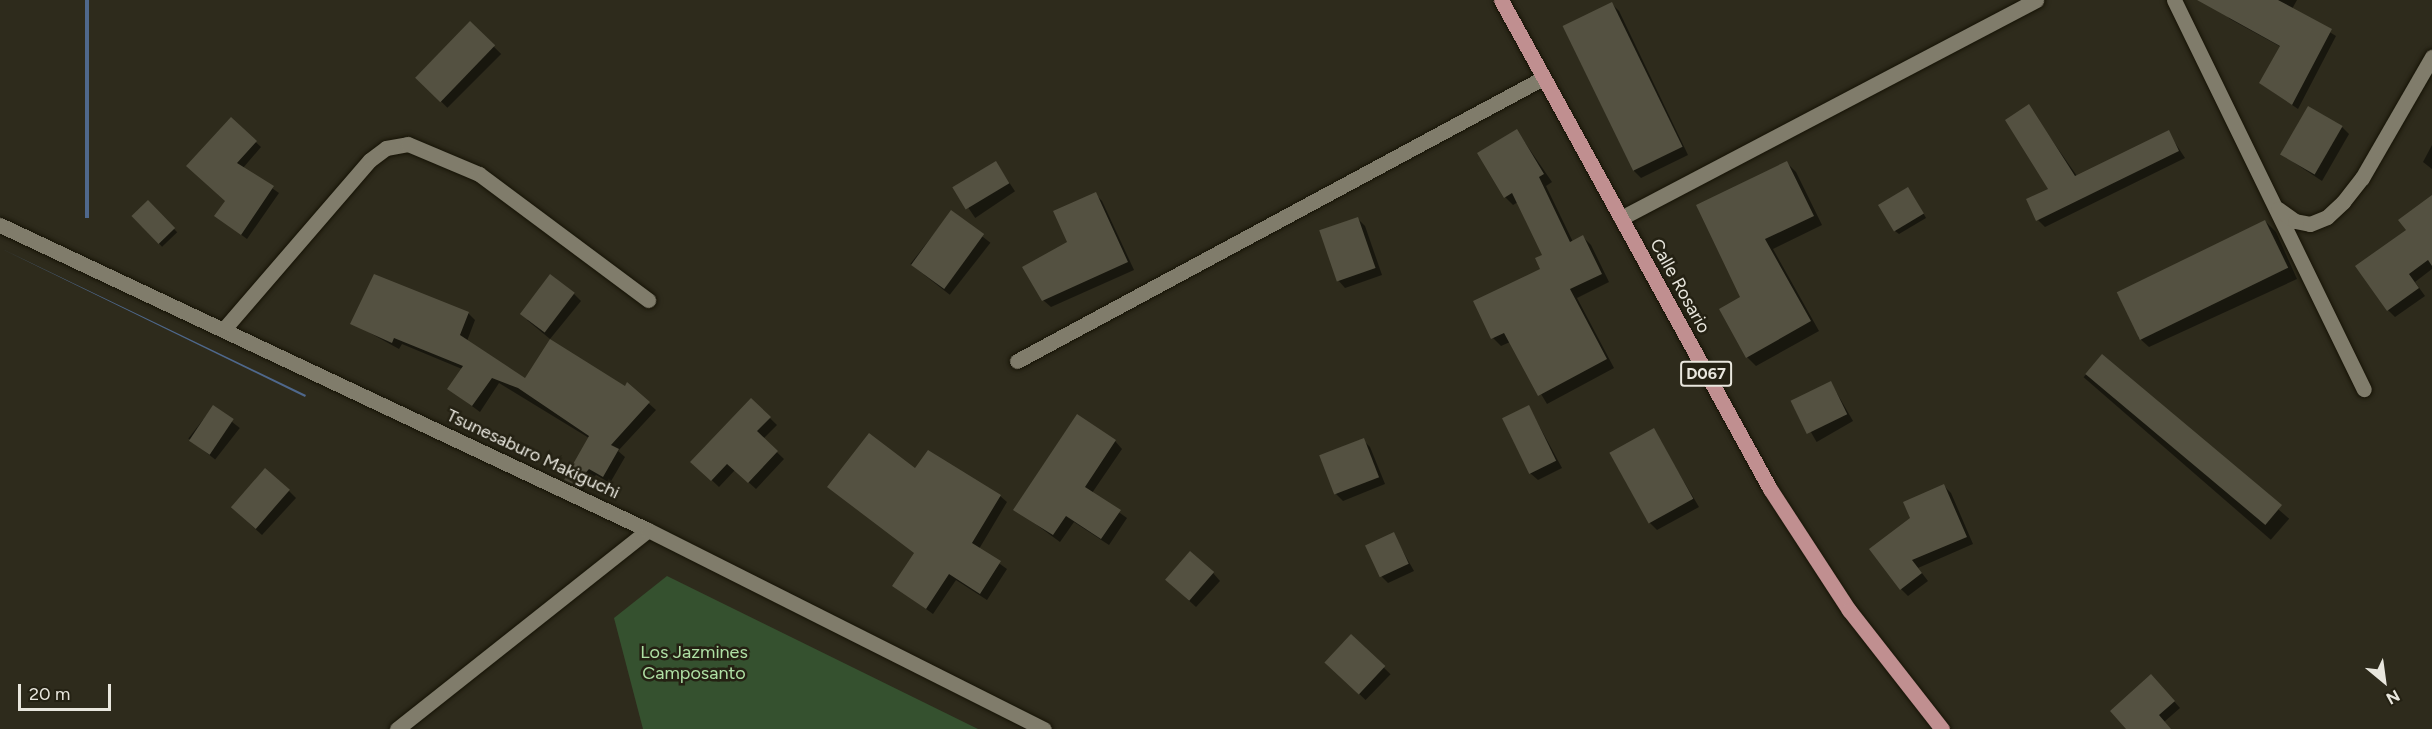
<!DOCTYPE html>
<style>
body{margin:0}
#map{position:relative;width:2432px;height:729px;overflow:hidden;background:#2e2b1c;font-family:Figtree,sans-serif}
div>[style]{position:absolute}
.green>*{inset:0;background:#35512f}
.water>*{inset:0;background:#4f688c;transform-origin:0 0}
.shadow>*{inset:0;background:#0007;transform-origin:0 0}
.building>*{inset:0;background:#545141;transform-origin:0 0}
.roads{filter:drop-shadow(0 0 2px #161306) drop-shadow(0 0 2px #161306)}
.street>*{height:15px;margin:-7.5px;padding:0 7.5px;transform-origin:7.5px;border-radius:7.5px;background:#807c6b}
.secondary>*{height:15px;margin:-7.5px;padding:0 7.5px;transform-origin:7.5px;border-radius:7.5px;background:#807c6b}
.primary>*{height:15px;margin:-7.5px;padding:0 7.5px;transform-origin:7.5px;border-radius:7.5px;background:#c08f90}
span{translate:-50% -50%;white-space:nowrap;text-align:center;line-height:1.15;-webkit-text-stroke:5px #242113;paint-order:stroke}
.shield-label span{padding:2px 4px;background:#242113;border:2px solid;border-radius:4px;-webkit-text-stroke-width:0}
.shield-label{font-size:16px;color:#e9e7de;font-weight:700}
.street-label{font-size:18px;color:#e9e7de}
.park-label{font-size:18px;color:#afe0a4}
.north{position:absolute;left:2354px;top:651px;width:60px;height:60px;-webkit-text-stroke:4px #242113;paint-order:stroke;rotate:151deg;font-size:16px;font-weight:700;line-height:24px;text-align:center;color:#e9e7de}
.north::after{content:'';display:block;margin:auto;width:21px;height:27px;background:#e9e7de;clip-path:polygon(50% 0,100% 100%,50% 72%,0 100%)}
.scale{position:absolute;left:18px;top:684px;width:93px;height:27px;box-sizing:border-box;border:3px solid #e9e7de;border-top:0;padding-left:8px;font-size:18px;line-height:21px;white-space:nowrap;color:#e9e7de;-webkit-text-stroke:4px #242113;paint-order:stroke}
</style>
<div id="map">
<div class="green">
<i style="clip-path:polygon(667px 576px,978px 729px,643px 729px,614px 618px)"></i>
</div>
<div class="water">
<i style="left:85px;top:0;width:4px;height:218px"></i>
<i style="clip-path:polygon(0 248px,306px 395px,305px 397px)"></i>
</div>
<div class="shadow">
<i style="clip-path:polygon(2233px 0,2297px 0,2292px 9px,2336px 36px,2298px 109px,2260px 83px,2281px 47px,2230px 19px,2225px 14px)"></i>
<i style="clip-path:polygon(1612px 4px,1619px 11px,1688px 155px,1641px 178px,1634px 171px)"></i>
<i style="left:470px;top:23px;width:44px;height:76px;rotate:45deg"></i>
<i style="clip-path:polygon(2028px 106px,2077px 176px,2168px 132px,2185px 158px,2045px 227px,2038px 220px,2051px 189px)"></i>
<i style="clip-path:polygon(231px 119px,261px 147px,243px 168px,279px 193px,247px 239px,216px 216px,227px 201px)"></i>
<i style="clip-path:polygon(2342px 127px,2349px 134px,2322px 181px,2281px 154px)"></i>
<i style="clip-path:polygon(1517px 131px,1552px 182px,1546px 186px,1573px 242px,1583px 237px,1591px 245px,1609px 282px,1577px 298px,1614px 368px,1547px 404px,1510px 342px,1501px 346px,1493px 338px,1542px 269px,1544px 256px,1518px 202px,1513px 205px,1505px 197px)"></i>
<i style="clip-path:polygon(2432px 145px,2432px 169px,2423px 162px)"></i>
<i style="left:996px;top:163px;width:34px;height:48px;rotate:56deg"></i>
<i style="clip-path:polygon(1787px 163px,1796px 172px,1822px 225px,1773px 249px,1819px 331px,1756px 366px,1747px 357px,1742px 297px)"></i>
<i style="clip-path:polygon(1911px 192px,1926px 218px,1899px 234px,1895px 231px)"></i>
<i style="clip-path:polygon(1095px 194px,1102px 201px,1134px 270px,1051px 307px,1043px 300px)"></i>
<i style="left:148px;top:202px;width:42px;height:21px;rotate:46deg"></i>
<i style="clip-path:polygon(2432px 204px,2432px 269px,2415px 282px,2425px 296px,2395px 317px,2388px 310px,2408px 231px)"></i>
<i style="left:951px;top:212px;width:50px;height:66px;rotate:38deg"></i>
<i style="clip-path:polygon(1358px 219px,1365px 226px,1382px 275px,1345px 288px,1338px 280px)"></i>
<i style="clip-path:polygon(2265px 221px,2276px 232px,2297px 279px,2149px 347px,2138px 337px)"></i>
<i style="clip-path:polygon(574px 294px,581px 301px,550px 339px,527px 320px)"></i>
<i style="clip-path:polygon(468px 313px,475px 320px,467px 341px,525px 380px,625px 387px,628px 385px,656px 410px,618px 451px,625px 457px,610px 483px,596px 475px,582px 491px,566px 480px,589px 438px,499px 383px,480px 412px,449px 389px,462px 369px,402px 344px,399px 349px,352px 323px)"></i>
<i style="left:2102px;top:356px;width:248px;height:28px;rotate:41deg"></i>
<i style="left:1831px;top:383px;width:44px;height:42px;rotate:60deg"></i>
<i style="clip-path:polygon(751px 400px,777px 425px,763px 439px,784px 459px,756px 489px,735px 470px,719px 487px,700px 469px)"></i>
<i style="left:213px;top:407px;width:34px;height:40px;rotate:38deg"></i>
<i style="clip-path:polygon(1529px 407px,1562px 468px,1538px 480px,1530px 473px)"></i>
<i style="clip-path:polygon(1653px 430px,1699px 507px,1657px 530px,1650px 523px)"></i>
<i style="clip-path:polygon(1363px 440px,1370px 447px,1385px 484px,1343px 501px,1336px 494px)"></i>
<i style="clip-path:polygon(1115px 441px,1122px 449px,1092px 493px,1127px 518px,1109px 545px,1074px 522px,1060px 542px,1015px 509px)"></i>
<i style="clip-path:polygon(915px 470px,1000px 496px,1007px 502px,979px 549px,1007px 569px,987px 600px,956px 580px,933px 614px,894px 586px,915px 554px)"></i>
<i style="clip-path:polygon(1944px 486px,1951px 493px,1973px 544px,1918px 568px,1928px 581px,1908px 596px,1901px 589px,1911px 518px)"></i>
<i style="clip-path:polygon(289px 491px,296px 498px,262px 535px,239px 514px)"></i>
<i style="clip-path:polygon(1393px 534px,1414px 571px,1388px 583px,1382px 577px)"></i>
<i style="clip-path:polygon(1213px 573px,1220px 581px,1196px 607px,1173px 586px)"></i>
<i style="left:1351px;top:636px;width:55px;height:36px;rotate:44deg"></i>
<i style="clip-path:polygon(2157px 682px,2180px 708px,2164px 722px,2170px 729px,2128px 729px)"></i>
</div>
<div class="building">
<i style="clip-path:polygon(2197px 0,2278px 0,2332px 29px,2292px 105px,2259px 83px,2280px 46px)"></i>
<i style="left:1612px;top:2px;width:161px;height:55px;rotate:64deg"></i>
<i style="left:470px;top:21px;width:35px;height:79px;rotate:44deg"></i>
<i style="clip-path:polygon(2029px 104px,2075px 176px,2169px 130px,2179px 151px,2036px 221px,2026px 199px,2048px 189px,2005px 120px)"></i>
<i style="left:2308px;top:106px;width:40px;height:56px;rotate:30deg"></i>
<i style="clip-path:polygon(231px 117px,257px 141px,237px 163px,274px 186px,241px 235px,214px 216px,225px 201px,186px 166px)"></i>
<i style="clip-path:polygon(1517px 129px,1544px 174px,1539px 177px,1570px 242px,1583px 235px,1602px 274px,1570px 289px,1607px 359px,1538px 396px,1504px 333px,1491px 339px,1473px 301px,1540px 269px,1535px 258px,1542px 255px,1512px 193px,1504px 198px,1477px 153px)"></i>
<i style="left:996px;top:161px;width:26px;height:51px;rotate:59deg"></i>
<i style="clip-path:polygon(1787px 161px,1814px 216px,1765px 239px,1811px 321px,1746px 358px,1719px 309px,1740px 297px,1696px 205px)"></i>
<i style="left:1908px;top:187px;width:31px;height:35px;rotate:59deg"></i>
<i style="clip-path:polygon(1096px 192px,1128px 262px,1042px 301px,1022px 267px,1067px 242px,1053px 211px)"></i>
<i style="clip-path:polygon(2432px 195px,2432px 266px,2428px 260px,2409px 274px,2419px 288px,2387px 311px,2355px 266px,2406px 230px,2398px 220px)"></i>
<i style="left:148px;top:200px;width:39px;height:23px;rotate:46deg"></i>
<i style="left:951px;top:210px;width:41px;height:68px;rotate:36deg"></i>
<i style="left:1358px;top:217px;width:54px;height:41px;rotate:71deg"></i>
<i style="left:2265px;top:220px;width:53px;height:165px;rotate:64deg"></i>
<i style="clip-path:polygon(374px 274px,469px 312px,460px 335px,525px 378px,550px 339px,625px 386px,627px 382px,650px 402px,611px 445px,619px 449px,603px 477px,589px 469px,575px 485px,564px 480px,589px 436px,518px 388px,492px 378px,472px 406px,447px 389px,463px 366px,394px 338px,392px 343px,350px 324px)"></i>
<i style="left:550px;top:274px;width:31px;height:50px;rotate:37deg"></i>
<i style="left:2102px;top:354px;width:235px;height:26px;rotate:40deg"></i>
<i style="left:1831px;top:381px;width:37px;height:45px;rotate:64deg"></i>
<i style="clip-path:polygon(751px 398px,771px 417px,757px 431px,778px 451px,748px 483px,727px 464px,711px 481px,690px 462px)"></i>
<i style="left:213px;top:405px;width:25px;height:43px;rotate:34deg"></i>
<i style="left:1529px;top:405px;width:62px;height:30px;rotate:64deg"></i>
<i style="clip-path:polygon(1077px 414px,1116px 440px,1085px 487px,1121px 510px,1101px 539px,1066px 516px,1053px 535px,1013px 510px)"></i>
<i style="left:1654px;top:428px;width:81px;height:51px;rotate:61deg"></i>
<i style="clip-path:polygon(869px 433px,915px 468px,928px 450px,1001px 495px,972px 543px,1001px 561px,980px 594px,949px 574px,926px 609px,892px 586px,914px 553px,827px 487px)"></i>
<i style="left:1364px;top:438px;width:42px;height:48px;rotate:69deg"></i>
<i style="left:265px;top:468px;width:33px;height:52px;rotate:41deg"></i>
<i style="clip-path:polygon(1944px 484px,1967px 537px,1912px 560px,1922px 573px,1900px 590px,1869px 549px,1910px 518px,1903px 502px)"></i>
<i style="left:1394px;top:532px;width:35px;height:32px;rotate:65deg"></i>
<i style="left:1190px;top:551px;width:32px;height:38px;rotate:41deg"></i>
<i style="left:1351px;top:634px;width:47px;height:39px;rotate:43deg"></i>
<i style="clip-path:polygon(2151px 674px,2175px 701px,2159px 715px,2171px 729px,2126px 729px,2110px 711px)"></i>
</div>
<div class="roads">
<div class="street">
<i style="left:2174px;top:0;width:433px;rotate:64deg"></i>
<i style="left:2278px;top:209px;width:21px;rotate:35deg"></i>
<i style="left:2295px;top:221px;width:15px;rotate:11deg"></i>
<i style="left:2310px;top:224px;width:18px;rotate:-22deg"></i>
<i style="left:2327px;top:217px;width:22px;rotate:-43deg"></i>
<i style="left:2343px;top:202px;width:31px;rotate:-52deg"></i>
<i style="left:2362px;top:178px;width:140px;rotate:-60deg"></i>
<i style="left:1621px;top:218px;width:469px;rotate:-27.7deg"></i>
<i style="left:224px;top:329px;width:223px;rotate:-49.2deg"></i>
<i style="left:370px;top:160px;width:20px;rotate:-37deg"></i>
<i style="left:386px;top:148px;width:22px;rotate:-10deg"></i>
<i style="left:408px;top:144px;width:77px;rotate:22.9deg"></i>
<i style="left:479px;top:174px;width:211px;rotate:36.7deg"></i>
<i style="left:1017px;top:361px;width:597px;rotate:-28.28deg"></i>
<i style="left:397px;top:729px;width:320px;rotate:-38.4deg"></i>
</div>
<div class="secondary">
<i style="left:0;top:225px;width:716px;rotate:25.21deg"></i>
<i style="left:648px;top:530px;width:443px;rotate:26.7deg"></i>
</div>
<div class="primary">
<i style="left:1501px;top:0;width:558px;rotate:61.18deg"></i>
<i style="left:1770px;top:489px;width:145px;rotate:56.9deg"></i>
<i style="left:1849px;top:610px;width:151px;rotate:52deg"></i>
</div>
</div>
<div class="shield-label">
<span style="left:1706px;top:374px">D067</span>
</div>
<div class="street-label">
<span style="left:1680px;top:286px;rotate:61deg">Calle Rosario</span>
<span style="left:533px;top:454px;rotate:25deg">Tsunesaburo Makiguchi</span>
</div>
<div class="park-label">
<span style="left:694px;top:663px">Los Jazmines<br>Camposanto</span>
</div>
<div class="north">N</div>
<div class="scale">20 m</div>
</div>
